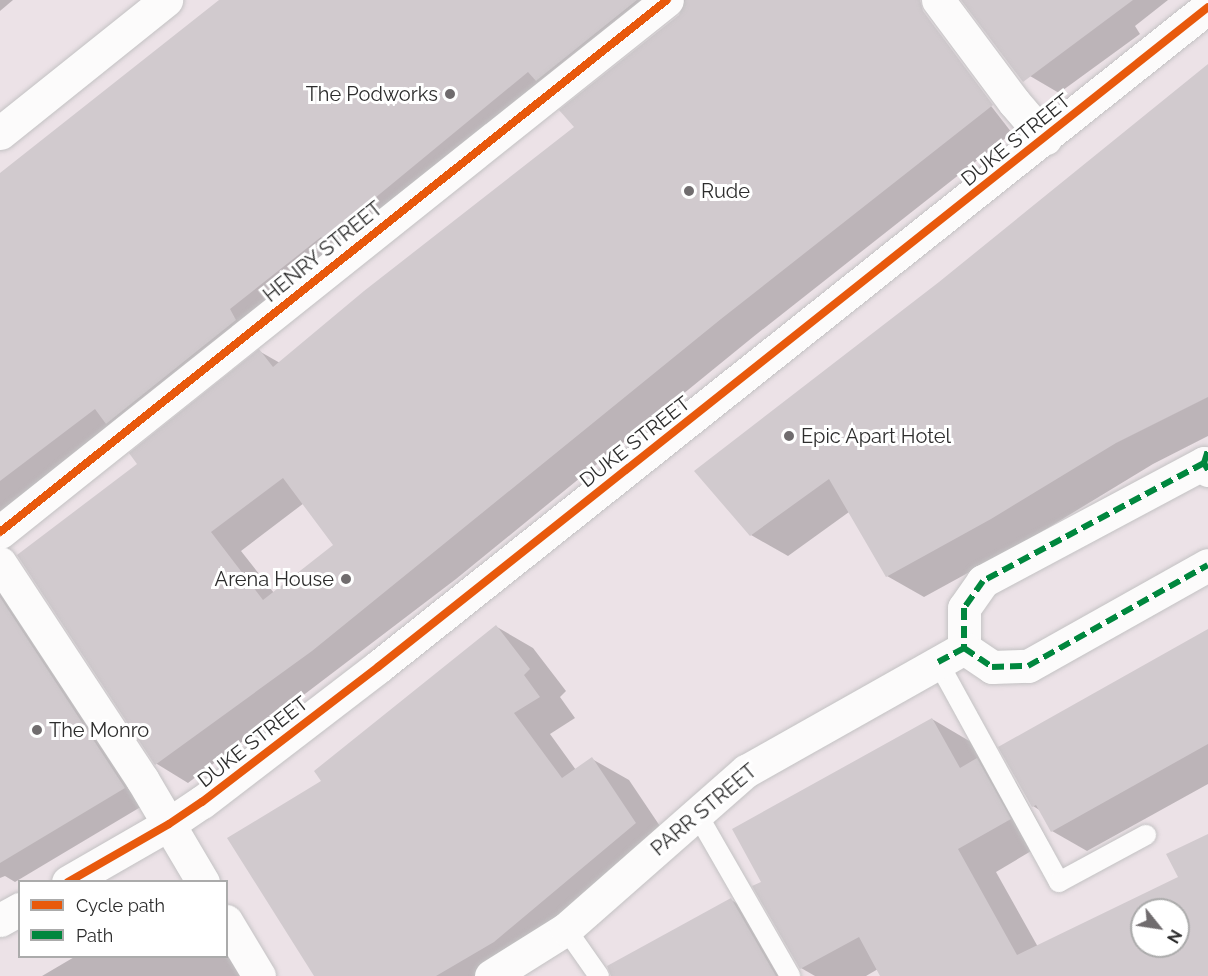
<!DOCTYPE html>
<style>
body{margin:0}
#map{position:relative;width:1208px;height:976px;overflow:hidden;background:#ece2e7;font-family:Raleway,sans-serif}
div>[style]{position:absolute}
.shadow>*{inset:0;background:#0003}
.building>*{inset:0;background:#d1cace}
.roads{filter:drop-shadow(0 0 2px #c3c2c3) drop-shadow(0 0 2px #c3c2c3)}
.service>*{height:20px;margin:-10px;padding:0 10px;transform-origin:10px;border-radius:10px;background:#fcfbfb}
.minor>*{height:33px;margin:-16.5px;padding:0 16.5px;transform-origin:16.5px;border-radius:16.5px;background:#fcfbfb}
.tertiary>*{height:33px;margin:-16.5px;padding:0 16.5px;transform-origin:16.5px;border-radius:16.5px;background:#fcfbfb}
.quiet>*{height:6px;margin-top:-3px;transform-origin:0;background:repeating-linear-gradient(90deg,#00873e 0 12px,transparent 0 18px)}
.cycleway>*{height:8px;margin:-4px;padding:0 4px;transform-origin:4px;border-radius:4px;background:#e8590c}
.dots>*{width:16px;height:16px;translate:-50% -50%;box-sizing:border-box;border:3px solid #fff;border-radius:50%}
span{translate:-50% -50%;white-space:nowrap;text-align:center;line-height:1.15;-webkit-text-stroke:6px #fff;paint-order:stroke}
.poi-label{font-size:20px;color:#2d2d2d}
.right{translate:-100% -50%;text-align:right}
.left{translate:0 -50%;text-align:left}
.street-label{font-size:20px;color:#2d2d2d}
.legend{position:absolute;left:18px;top:880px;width:210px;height:78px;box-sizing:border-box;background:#fff;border:2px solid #ababab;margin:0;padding:8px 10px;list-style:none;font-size:18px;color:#2d2d2d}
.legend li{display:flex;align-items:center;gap:12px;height:30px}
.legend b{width:30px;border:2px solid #ababab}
.north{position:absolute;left:1130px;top:898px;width:60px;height:60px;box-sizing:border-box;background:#fff;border:2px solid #ababab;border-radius:50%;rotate:120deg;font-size:16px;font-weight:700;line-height:24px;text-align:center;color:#2d2d2d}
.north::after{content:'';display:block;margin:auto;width:21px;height:27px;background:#706c6e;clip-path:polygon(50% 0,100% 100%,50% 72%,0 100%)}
</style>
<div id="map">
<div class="shadow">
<i style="clip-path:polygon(0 0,13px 0,0 11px)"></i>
<i style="clip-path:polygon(evenodd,221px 0,909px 0,1012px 133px,753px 337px,456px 579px,188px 783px,157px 764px,19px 555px,139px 464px,259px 351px,280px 363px,576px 128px,680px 16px,688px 2px,568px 98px,0 531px,0 175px,221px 0,304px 503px,335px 545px,274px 593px,241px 551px,304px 503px)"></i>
<i style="clip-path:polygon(976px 0,1168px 0,1135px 26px,1140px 34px,1059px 93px,1030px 76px)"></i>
<i style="clip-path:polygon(1208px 86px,1208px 436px,1153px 464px,1028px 540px,924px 597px,887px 576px,849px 512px,788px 556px,751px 535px)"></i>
<i style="clip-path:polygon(0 587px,149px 802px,15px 882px,5px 876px,0 878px)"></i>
<i style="clip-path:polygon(497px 627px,533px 648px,566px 691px,560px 697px,575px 718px,550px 734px,576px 770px,592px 759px,629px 780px,672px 844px,508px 976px,314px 976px,323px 781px)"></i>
<i style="clip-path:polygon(1208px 631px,1208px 784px,1087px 851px,1052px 831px,1041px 811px,1033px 806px)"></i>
<i style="clip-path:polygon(evenodd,932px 719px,971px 742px,983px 763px,1016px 782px,1048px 841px,996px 872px,1038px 947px,1180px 878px,1208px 836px,1208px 976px,882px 976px,878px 969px,866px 976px,815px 976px,801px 968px,763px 882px,932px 719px,1142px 910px,1178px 910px,1178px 946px,1142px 946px,1142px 910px)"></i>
<i style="clip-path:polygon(731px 900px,762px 917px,796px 976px,612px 976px)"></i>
<i style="clip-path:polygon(226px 943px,249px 976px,42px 976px,76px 956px,226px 956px)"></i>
</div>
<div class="building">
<i style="clip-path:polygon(219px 0,637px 0,536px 81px,528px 72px,324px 240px,321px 237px,230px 309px,236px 320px,106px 424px,95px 409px,0 481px,0 173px)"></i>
<i style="clip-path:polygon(evenodd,685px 0,920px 0,923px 11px,993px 105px,721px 319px,312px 651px,155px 765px,17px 555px,137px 464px,129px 453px,259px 349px,273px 367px,364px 291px,574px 127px,559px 110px,679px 15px,685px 0,283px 478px,333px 545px,263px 600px,211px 532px,283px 478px)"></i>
<i style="clip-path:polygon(961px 0,1133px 0,1023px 82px)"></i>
<i style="clip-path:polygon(1208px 64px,1208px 397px,1116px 443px,991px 519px,886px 577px,829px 479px,750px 536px,694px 471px,939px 282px)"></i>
<i style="clip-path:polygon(0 597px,125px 788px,0 863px)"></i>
<i style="clip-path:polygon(496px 625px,530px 669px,524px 675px,540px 697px,514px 713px,562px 778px,592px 757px,636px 823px,494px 942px,436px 976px,314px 976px,227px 838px,321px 781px,314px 771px)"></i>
<i style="clip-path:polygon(1208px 629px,1208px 744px,1051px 832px,1036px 805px,1032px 807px,998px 747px)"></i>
<i style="clip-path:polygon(evenodd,932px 718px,960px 768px,977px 758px,1011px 819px,958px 849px,1017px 955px,1178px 877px,1166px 854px,1208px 834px,1208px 976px,880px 976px,859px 937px,800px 969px,752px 886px,761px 882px,732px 829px,932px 718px,1142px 910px,1178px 910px,1178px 946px,1142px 946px,1142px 910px)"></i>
<i style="clip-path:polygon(731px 898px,776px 976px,611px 976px,607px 966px)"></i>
</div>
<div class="roads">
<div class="service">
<i style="left:938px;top:662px;width:251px;rotate:61.2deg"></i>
<i style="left:1059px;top:882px;width:99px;rotate:-28.4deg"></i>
<i style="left:697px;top:814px;width:187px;rotate:60.1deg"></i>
<i style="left:566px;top:929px;width:57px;rotate:54.9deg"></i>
</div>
<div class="minor">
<i style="left:938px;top:0;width:127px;rotate:53.3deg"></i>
<i style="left:1014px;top:102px;width:48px;rotate:49.3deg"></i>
<i style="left:0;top:133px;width:213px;rotate:-38.7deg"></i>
<i style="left:1208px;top:470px;width:8px;rotate:-120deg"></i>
<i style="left:1204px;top:463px;width:251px;rotate:151.9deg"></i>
<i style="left:983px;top:581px;width:33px;rotate:125deg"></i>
<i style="left:964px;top:608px;width:40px;rotate:90deg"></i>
<i style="left:964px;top:648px;width:34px;rotate:34deg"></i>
<i style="left:992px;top:667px;width:36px;rotate:-2deg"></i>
<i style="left:1028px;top:666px;width:206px;rotate:-29.3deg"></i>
<i style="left:0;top:532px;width:853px;rotate:-38.58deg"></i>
<i style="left:0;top:563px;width:258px;rotate:56.7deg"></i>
<i style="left:142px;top:779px;width:120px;rotate:59.4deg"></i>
<i style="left:226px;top:921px;width:64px;rotate:59deg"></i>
<i style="left:491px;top:976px;width:89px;rotate:-32.1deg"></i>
<i style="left:566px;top:929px;width:240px;rotate:-41.3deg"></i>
<i style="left:746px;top:771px;width:250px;rotate:-29.4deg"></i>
</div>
<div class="tertiary">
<i style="left:68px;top:882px;width:116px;rotate:-29.9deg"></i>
<i style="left:169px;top:824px;width:40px;rotate:-34deg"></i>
<i style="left:202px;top:802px;width:222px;rotate:-37.5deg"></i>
<i style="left:378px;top:667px;width:1060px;rotate:-38.49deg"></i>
<i style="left:0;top:920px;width:23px;rotate:-29deg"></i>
</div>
</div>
<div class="quiet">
<i style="left:1204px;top:463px;width:14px;rotate:-73deg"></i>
<i style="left:1208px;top:470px;width:8px;rotate:-120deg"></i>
<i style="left:1204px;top:463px;width:251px;rotate:151.9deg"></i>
<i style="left:983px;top:581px;width:33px;rotate:125deg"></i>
<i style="left:964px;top:608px;width:40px;rotate:90deg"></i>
<i style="left:964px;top:648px;width:34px;rotate:34deg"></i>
<i style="left:992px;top:667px;width:36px;rotate:-2deg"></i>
<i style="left:1028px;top:666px;width:206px;rotate:-29.3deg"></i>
<i style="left:938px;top:662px;width:30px;rotate:-28deg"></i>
</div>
<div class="cycleway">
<i style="left:0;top:532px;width:853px;rotate:-38.58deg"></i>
<i style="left:68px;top:882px;width:116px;rotate:-29.9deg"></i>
<i style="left:169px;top:824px;width:40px;rotate:-34deg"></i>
<i style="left:202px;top:802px;width:222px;rotate:-37.5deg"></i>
<i style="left:378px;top:667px;width:1060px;rotate:-38.49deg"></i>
</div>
<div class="dots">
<i style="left:450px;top:94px;background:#706c6e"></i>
<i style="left:689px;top:191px;background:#706c6e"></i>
<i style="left:789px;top:436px;background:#706c6e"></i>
<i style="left:346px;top:579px;background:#706c6e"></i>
<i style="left:37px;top:730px;background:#706c6e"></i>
</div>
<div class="poi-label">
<span class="right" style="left:438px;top:94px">The Podworks</span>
<span class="left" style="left:701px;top:191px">Rude</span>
<span class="left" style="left:801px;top:436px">Epic Apart Hotel</span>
<span class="right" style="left:334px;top:579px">Arena House</span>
<span class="left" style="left:49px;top:730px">The Monro</span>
</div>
<div class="street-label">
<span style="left:1016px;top:140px;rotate:-39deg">DUKE STREET</span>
<span style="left:323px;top:252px;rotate:-39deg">HENRY STREET</span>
<span style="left:635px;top:442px;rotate:-38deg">DUKE STREET</span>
<span style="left:253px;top:742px;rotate:-38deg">DUKE STREET</span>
<span style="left:704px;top:810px;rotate:-40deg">PARR STREET</span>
</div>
<ul class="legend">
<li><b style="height:8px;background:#e8590c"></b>Cycle path</li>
<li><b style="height:8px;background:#00873e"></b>Path</li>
</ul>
<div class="north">N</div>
</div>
